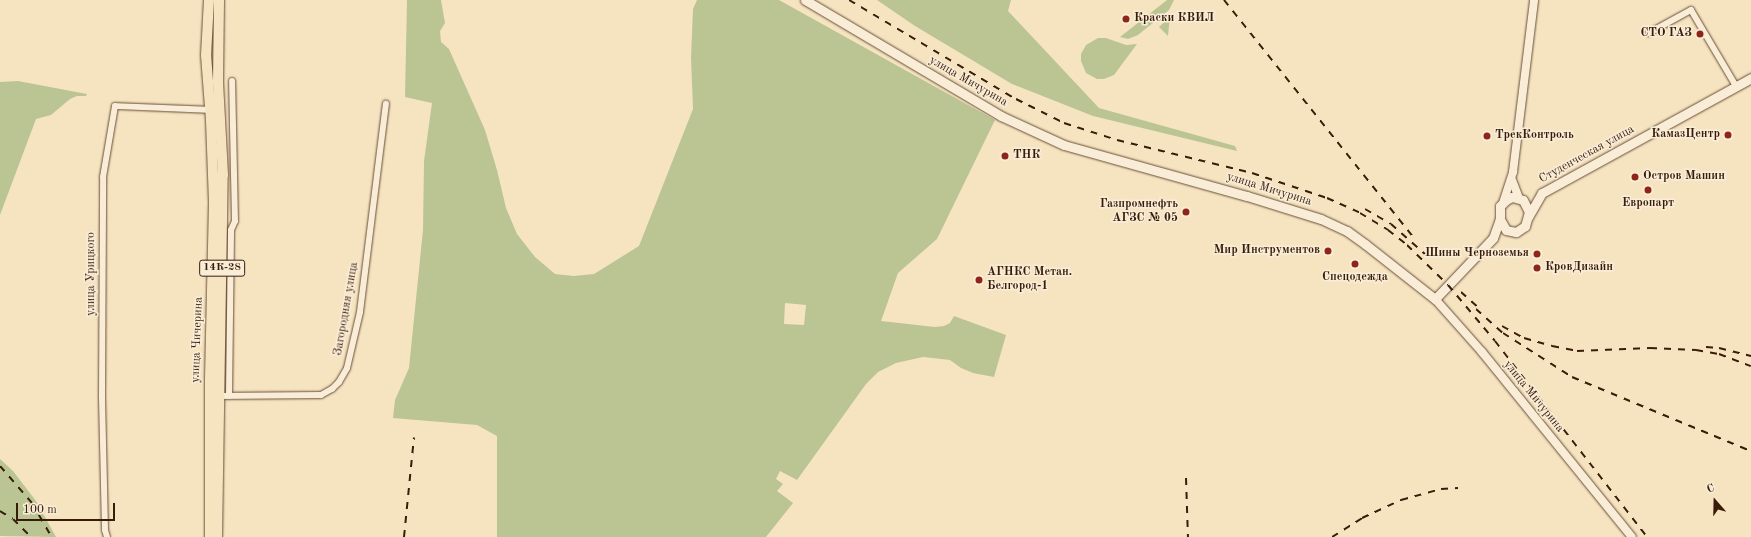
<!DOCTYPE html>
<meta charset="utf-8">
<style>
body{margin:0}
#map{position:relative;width:1751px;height:537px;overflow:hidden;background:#f6e4c1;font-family:"Old Standard TT",serif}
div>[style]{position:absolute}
.green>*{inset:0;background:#bbc493}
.roads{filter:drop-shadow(0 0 1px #684d37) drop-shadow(0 0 1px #684d37)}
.minor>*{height:6px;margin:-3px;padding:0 3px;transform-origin:3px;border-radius:3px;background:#f9edd7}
.tertiary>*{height:8px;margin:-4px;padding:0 4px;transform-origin:4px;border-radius:4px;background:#f9edd7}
.secondary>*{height:9px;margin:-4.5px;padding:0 4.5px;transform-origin:4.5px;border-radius:4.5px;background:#f9edd7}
.primary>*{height:10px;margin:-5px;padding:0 5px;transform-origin:5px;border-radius:5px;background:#f6e4c1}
.rail>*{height:2px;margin-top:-1px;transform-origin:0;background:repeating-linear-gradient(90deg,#381b09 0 7px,transparent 0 14px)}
.dots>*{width:11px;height:11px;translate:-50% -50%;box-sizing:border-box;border:2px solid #f9edd7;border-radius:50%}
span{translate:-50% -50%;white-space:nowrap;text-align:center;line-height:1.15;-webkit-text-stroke:3px #f9edd7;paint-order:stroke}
.shield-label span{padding:1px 3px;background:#f9edd7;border:1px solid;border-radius:3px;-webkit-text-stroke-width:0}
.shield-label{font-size:11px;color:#381b09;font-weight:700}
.poi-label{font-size:12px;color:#381b09;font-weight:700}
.left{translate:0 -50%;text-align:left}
.right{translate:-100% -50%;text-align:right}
.street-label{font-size:12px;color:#381b09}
.north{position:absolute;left:1695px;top:481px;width:40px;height:40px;-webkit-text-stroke:3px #f9edd7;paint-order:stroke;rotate:340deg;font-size:11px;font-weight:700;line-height:16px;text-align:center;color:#381b09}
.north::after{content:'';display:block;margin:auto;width:14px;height:18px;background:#381b09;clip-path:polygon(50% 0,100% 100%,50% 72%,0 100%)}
.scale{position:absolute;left:16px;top:503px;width:99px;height:18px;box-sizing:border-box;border:2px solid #381b09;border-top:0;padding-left:5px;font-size:12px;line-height:14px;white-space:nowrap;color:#381b09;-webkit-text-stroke:3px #f9edd7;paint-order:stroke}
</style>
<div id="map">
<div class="green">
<i style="clip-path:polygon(evenodd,407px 0,441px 0,445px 23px,440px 31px,441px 42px,449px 49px,485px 130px,497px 170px,506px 208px,517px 234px,535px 257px,555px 274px,574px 276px,594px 274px,639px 246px,693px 109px,691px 58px,693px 9px,697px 0,779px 0,995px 120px,937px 239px,898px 273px,881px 321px,935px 327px,944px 326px,950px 323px,954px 316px,1006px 335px,994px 377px,973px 373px,961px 368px,950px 360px,923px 357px,896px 363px,878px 372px,866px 384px,797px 480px,780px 471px,776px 479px,783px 484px,777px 491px,793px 503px,766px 537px,497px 537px,497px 436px,477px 425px,393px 418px,395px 400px,409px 368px,423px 230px,424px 161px,432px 103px,405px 97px,407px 0,785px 303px,806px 305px,804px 325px,784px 324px,785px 303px)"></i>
<i style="clip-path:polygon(877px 0,1011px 0,1008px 11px,1099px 108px,1235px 146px,1237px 151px,1093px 116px,1012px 84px,915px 26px)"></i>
<i style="clip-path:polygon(1167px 0,1174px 0,1169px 10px,1138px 35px,1128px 39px,1120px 37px)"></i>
<i style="clip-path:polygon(1170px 17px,1169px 26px,1168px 36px,1159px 27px)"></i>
<i style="clip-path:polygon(1098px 38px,1106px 38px,1126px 45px,1137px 44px,1114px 75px,1104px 79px,1097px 79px,1086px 73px,1081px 61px,1081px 54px,1086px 45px)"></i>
<i style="clip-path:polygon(18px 81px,87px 94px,86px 96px,77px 96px,70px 99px,51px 115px,36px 119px,0 215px,0 82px)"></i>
<i style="clip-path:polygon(0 459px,13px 471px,36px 501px,56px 537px,0 536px)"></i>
</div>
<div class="roads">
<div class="minor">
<i style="left:1649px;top:33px;width:48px;rotate:-28.7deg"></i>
<i style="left:1691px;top:10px;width:88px;rotate:59.4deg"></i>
<i style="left:217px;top:396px;width:104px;rotate:-0.6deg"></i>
<i style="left:321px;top:395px;width:13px;rotate:-29deg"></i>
<i style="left:332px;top:389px;width:10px;rotate:-45deg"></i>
<i style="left:339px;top:382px;width:16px;rotate:-60deg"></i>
<i style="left:347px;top:368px;width:57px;rotate:-76.9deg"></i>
<i style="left:360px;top:312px;width:210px;rotate:-82.9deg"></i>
<i style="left:229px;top:396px;width:166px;rotate:-89.3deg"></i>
<i style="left:231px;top:230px;width:10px;rotate:-66deg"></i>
<i style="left:235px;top:221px;width:140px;rotate:-91.2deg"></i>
<i style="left:107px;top:537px;width:7px;rotate:-106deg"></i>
<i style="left:105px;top:530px;width:135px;rotate:-91.3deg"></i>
<i style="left:102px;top:395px;width:218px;rotate:-89.7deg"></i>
<i style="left:103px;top:177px;width:72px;rotate:-80.4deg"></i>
<i style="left:115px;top:106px;width:95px;rotate:2.4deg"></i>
</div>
<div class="tertiary">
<i style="left:1512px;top:180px;width:19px;rotate:69deg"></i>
<i style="left:1503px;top:203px;width:33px;rotate:-72deg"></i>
<i style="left:1513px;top:172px;width:173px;rotate:-83deg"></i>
<i style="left:1435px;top:299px;width:71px;rotate:48.4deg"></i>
<i style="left:1482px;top:352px;width:238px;rotate:51deg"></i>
</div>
<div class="secondary">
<i style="left:805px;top:0;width:228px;rotate:30.6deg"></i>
<i style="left:1001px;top:116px;width:69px;rotate:24.7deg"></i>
<i style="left:1064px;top:145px;width:190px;rotate:15.6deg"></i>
<i style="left:1247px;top:196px;width:77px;rotate:17.3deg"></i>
<i style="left:1321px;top:219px;width:29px;rotate:25deg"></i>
<i style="left:1347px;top:231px;width:22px;rotate:36deg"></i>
<i style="left:1365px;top:244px;width:89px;rotate:38.2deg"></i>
<i style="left:1435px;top:299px;width:84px;rotate:-46.4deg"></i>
<i style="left:1493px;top:238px;width:20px;rotate:-70deg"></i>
<i style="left:1512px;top:197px;width:11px;rotate:15deg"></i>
<i style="left:1523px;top:200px;width:13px;rotate:63deg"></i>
<i style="left:1529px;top:212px;width:15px;rotate:106deg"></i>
<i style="left:1525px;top:226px;width:11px;rotate:146deg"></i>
<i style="left:1516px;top:232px;width:10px;rotate:-169deg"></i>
<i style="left:1506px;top:230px;width:13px;rotate:-119deg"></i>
<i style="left:1500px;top:219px;width:13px;rotate:-90deg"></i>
<i style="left:1500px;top:206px;width:8px;rotate:-45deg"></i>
<i style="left:1506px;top:200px;width:7px;rotate:-27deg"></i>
<i style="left:1528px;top:217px;width:28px;rotate:-60deg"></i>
<i style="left:1542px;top:193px;width:239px;rotate:-28.8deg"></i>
</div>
<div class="primary">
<i style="left:209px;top:0;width:55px;rotate:93.1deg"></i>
<i style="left:206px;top:55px;width:65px;rotate:85.6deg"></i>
<i style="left:211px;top:120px;width:83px;rotate:87.9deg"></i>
<i style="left:214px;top:203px;width:176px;rotate:91.3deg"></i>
<i style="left:210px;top:379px;width:158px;rotate:90deg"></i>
<i style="left:217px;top:537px;width:362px;rotate:-89.1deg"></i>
<i style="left:223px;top:175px;width:93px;rotate:-93.1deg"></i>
<i style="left:218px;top:82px;width:82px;rotate:-89.3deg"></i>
</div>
</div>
<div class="rail">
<i style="left:849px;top:0;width:194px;rotate:30.7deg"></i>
<i style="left:1016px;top:99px;width:54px;rotate:26.6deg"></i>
<i style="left:1064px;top:123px;width:56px;rotate:17.8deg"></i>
<i style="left:1117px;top:140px;width:139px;rotate:13.7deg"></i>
<i style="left:1252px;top:173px;width:79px;rotate:18.4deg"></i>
<i style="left:1327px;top:198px;width:36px;rotate:24deg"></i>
<i style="left:1360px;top:213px;width:33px;rotate:31deg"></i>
<i style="left:1388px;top:230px;width:24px;rotate:38deg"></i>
<i style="left:1407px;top:245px;width:57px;rotate:44.3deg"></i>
<i style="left:1448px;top:285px;width:73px;rotate:50deg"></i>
<i style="left:1495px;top:341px;width:248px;rotate:52.2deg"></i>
<i style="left:1224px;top:0;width:305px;rotate:51.4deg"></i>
<i style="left:1365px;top:209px;width:30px;rotate:30deg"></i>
<i style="left:1391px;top:224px;width:48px;rotate:41.6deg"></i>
<i style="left:1461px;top:292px;width:27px;rotate:42deg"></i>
<i style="left:1476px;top:309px;width:36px;rotate:42deg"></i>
<i style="left:1503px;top:333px;width:82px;rotate:32.5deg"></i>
<i style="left:1572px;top:377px;width:194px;rotate:22.5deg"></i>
<i style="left:1502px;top:326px;width:25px;rotate:29deg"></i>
<i style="left:1524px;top:338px;width:29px;rotate:16deg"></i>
<i style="left:1552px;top:346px;width:25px;rotate:11deg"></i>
<i style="left:1577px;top:351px;width:73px;rotate:-2.4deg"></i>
<i style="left:1650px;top:348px;width:46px;rotate:2.5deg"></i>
<i style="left:1696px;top:350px;width:23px;rotate:10deg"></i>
<i style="left:1719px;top:354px;width:34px;rotate:21deg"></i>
<i style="left:1706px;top:347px;width:13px;rotate:4deg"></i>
<i style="left:1719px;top:348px;width:33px;rotate:14deg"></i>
<i style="left:0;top:466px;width:49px;rotate:49.1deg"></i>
<i style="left:32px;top:503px;width:39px;rotate:60deg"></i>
<i style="left:1186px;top:478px;width:59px;rotate:88.1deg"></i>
<i style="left:0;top:511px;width:15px;rotate:32deg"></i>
<i style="left:13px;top:519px;width:25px;rotate:45deg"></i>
<i style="left:404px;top:537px;width:100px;rotate:-84.3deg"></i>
<i style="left:1332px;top:537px;width:36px;rotate:-32deg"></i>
<i style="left:1362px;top:518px;width:43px;rotate:-24.8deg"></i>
<i style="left:1401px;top:500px;width:41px;rotate:-15.4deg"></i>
<i style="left:1441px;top:489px;width:17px;rotate:-3deg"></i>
</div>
<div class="dots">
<i style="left:1126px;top:19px;background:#8f2418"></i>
<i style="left:1700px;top:34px;background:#8f2418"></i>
<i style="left:1728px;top:135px;background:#8f2418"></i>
<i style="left:1487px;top:136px;background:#8f2418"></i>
<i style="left:1005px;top:156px;background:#8f2418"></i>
<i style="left:1635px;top:177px;background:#8f2418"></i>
<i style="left:1648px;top:190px;background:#8f2418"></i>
<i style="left:1186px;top:212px;background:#8f2418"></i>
<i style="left:1328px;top:251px;background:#8f2418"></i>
<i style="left:1537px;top:254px;background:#8f2418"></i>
<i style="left:1355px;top:264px;background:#8f2418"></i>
<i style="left:1537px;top:268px;background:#8f2418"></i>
<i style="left:979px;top:280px;background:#8f2418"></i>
</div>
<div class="shield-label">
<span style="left:222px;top:268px">14К-28</span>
</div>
<div class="poi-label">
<span class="left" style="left:1134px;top:19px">Краски КВИЛ</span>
<span class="right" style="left:1692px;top:34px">СТО ГАЗ</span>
<span class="right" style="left:1720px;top:135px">КамазЦентр</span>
<span class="left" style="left:1495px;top:136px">ТрекКонтроль</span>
<span class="left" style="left:1013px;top:156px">ТНК</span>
<span class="left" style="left:1643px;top:177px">Остров Машин</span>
<span style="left:1648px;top:204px">Европарт</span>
<span class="right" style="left:1178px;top:212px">Газпромнефть<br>АГЗС № 05</span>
<span class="right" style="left:1320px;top:251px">Мир Инструментов</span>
<span class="right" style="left:1529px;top:254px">Шины Черноземья</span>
<span class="left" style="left:1545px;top:268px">КровДизайн</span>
<span class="left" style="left:987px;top:280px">АГНКС Метан.<br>Белгород-1</span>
<span style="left:1355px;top:278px">Спецодежда</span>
</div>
<div class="street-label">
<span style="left:968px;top:82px;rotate:30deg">улица Мичурина</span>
<span style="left:1587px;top:155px;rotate:-29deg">Студенческая улица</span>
<span style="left:1269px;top:190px;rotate:17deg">улица Мичурина</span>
<span style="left:92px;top:274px;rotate:-90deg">улица Урицкого</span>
<span style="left:347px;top:309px;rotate:-80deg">Загородняя улица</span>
<span style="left:198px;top:340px;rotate:-88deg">улица Чичерина</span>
<span style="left:1533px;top:397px;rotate:51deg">улица Мичурина</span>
</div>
<div class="north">С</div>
<div class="scale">100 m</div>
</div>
